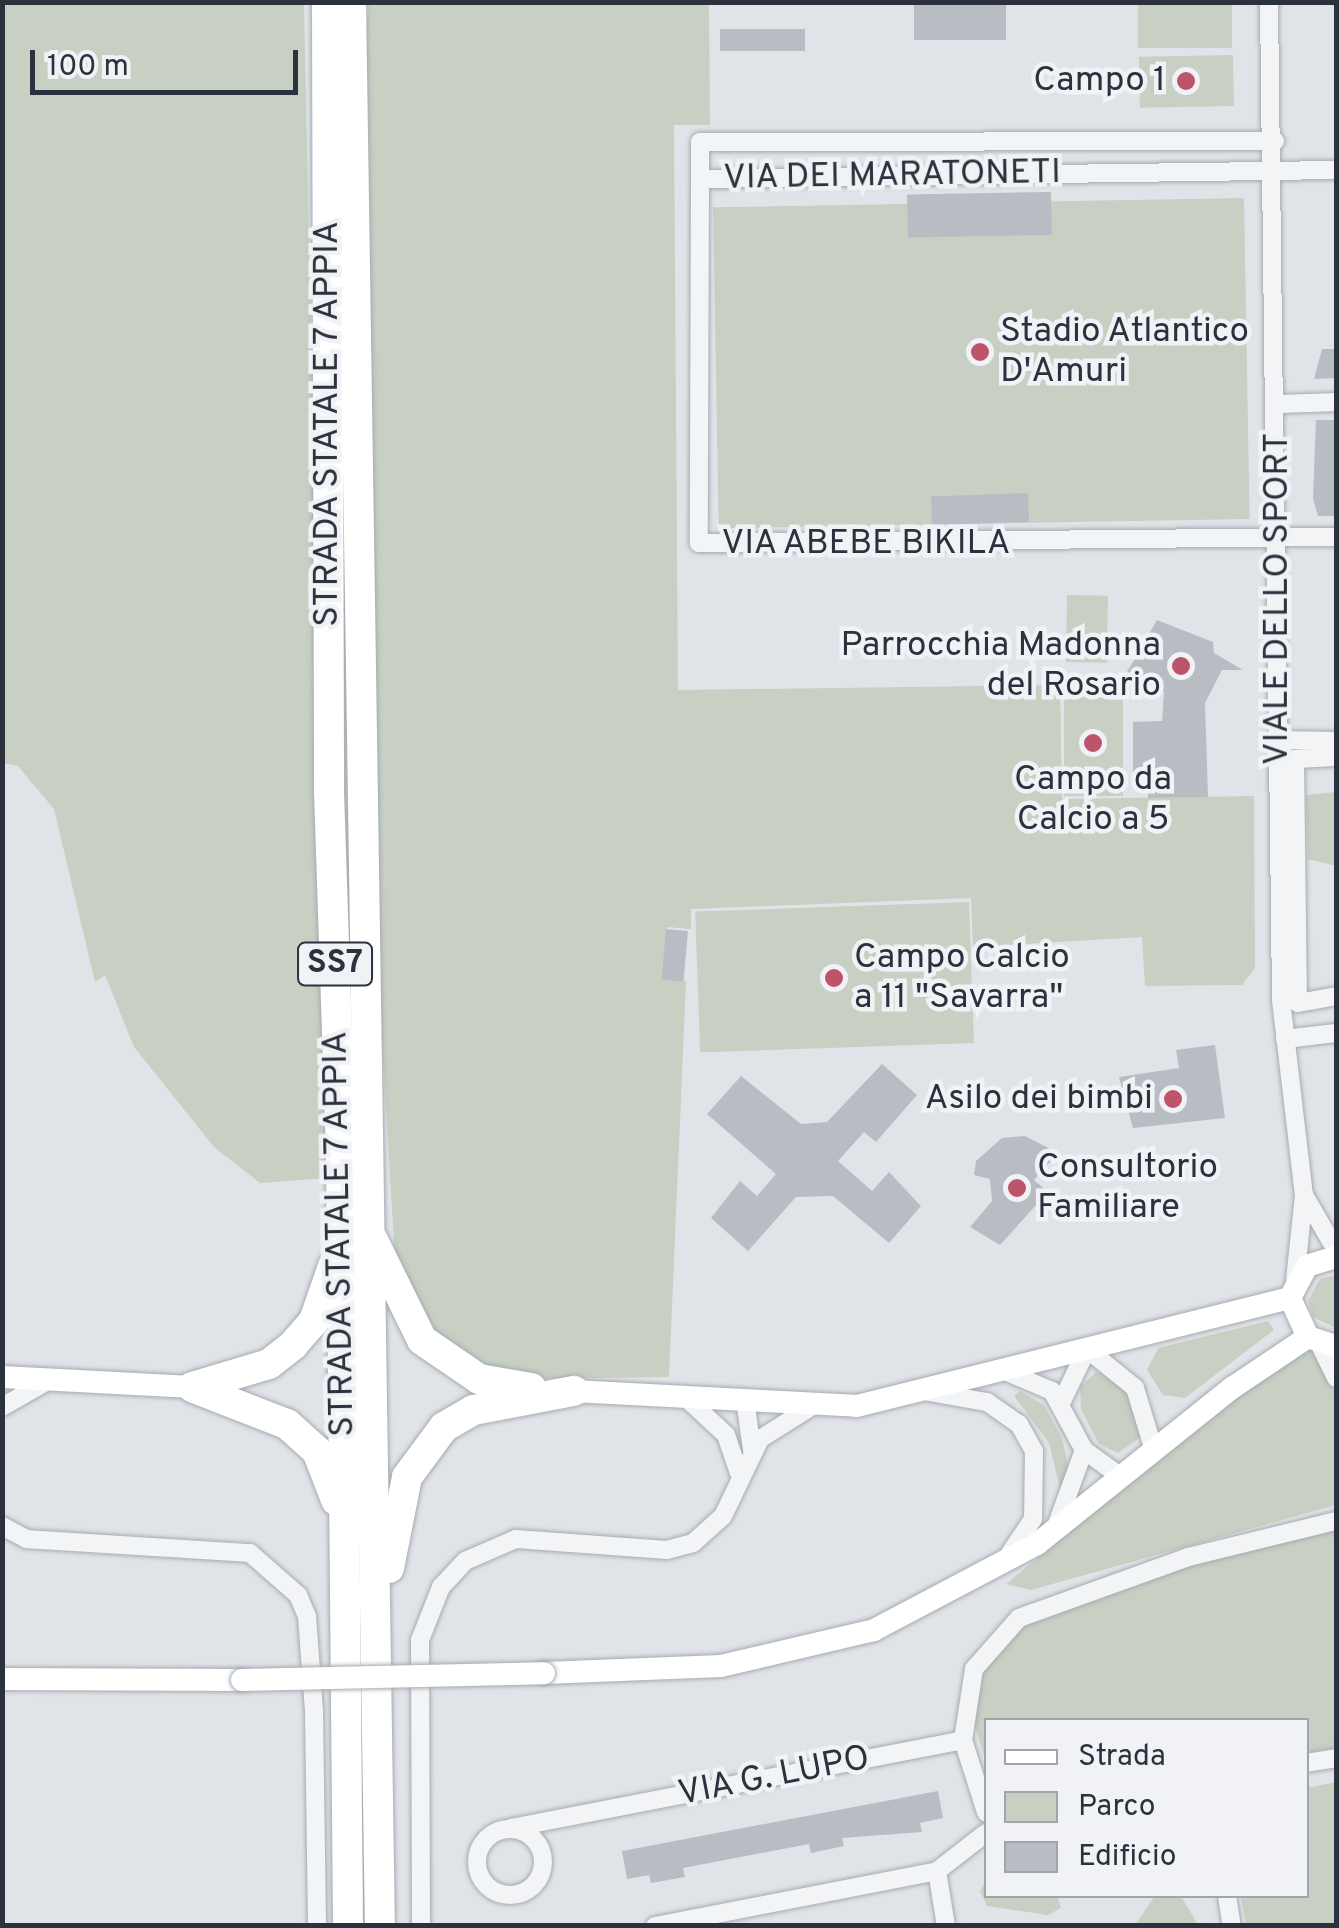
<!DOCTYPE html>
<style>
body{margin:0}
#map{position:relative;width:1339px;height:1928px;overflow:hidden;background:#e0e4e8;font-family:Overpass,sans-serif}
div>[style]{position:absolute}
.green>*{inset:0;background:#c7d0c3;transform-origin:0 0}
.building>*{inset:0;background:#b8bdc4;transform-origin:0 0}
.roads{filter:drop-shadow(0 0 2px #a6abb1) drop-shadow(0 0 2px #a6abb1)}
.street>*{height:18px;margin:-9px;padding:0 9px;transform-origin:9px;border-radius:9px;background:#f3f4f6}
.street>.ring{margin:-9px;padding:0;box-sizing:content-box;background:none;border:18px solid #f3f4f6;border-radius:50%}
.secondary>*{height:22px;margin:-11px;padding:0 11px;transform-origin:11px;border-radius:11px;background:#fff}
.highway>*{height:30px;margin:-15px;padding:0 15px;transform-origin:15px;border-radius:15px;background:#fff}
.bridges{filter:drop-shadow(0 0 2px #a6abb1) drop-shadow(0 0 2px #a6abb1)}
.secondary-bridge>*{height:22px;margin:-11px;padding:0 11px;transform-origin:11px;border-radius:11px;background:#fff}
.dots>*{width:28px;height:28px;translate:-50% -50%;box-sizing:border-box;border:5px solid #f0f2f5;border-radius:50%}
span{translate:-50% -50%;white-space:nowrap;text-align:center;line-height:1.15;-webkit-text-stroke:9px #f0f2f5;paint-order:stroke}
.shield-label span{padding:2px 8px;background:#f0f2f5;border:2px solid;border-radius:8px;-webkit-text-stroke-width:0}
.shield-label{font-size:32px;color:#2b323d;font-weight:700}
.poi-label{font-size:35px;color:#2b323d}
.right{translate:-100% -50%;text-align:right}
.left{translate:0 -50%;text-align:left}
.street-label{font-size:35px;color:#2b323d}
.frame{position:absolute;inset:0;border:5px solid #2b323d;pointer-events:none}
.legend{position:absolute;left:984px;top:1718px;width:325px;height:180px;box-sizing:border-box;background:#f0f2f5;border:2px solid #a1a5ab;margin:0;padding:12px 18px;list-style:none;font-size:30px;color:#2b323d}
.legend li{display:flex;align-items:center;gap:20px;height:50px}
.legend b{width:50px;border:2px solid #a1a5ab}
.scale{position:absolute;left:30px;top:50px;width:268px;height:45px;box-sizing:border-box;border:5px solid #2b323d;border-top:0;padding-left:12px;font-size:30px;line-height:35px;white-space:nowrap;color:#2b323d;-webkit-text-stroke:8px #f0f2f5;paint-order:stroke}
</style>
<div id="map">
<div class="green">
<i style="clip-path:polygon(3px 3px,304px 3px,328px 1178px,260px 1183px,214px 1147px,134px 1047px,105px 975px,95px 982px,54px 809px,18px 766px,3px 763px)"></i>
<i style="clip-path:polygon(369px 3px,709px 3px,710px 125px,674px 125px,678px 690px,1060px 685px,1062px 799px,1254px 796px,1255px 968px,1242px 985px,1145px 986px,1142px 937px,973px 947px,971px 898px,691px 909px,691px 929px,667px 927px,664px 980px,686px 981px,669px 1377px,503px 1379px,432px 1341px,396px 1279px,372px 867px,359px 107px)"></i>
<i style="left:1138px;top:3px;width:94px;height:45px"></i>
<i style="left:1233px;top:55px;width:51px;height:94px;rotate:89deg"></i>
<i style="left:1244px;top:198px;width:321px;height:531px;rotate:89deg"></i>
<i style="left:1067px;top:595px;width:41px;height:67px;rotate:1deg"></i>
<i style="left:1064px;top:690px;width:59px;height:106px"></i>
<i style="clip-path:polygon(1336px 792px,1336px 866px,1308px 859px,1306px 795px)"></i>
<i style="left:969px;top:902px;width:141px;height:274px;rotate:88deg"></i>
<i style="clip-path:polygon(1336px 1275px,1336px 1328px,1313px 1317px,1308px 1301px,1320px 1279px)"></i>
<i style="clip-path:polygon(1268px 1321px,1274px 1330px,1185px 1398px,1163px 1395px,1147px 1370px,1158px 1348px)"></i>
<i style="clip-path:polygon(1308px 1337px,1336px 1375px,1336px 1505px,1031px 1590px,1006px 1584px)"></i>
<i style="clip-path:polygon(1096px 1372px,1117px 1379px,1136px 1407px,1141px 1437px,1118px 1453px,1099px 1444px,1081px 1409px,1080px 1387px)"></i>
<i style="clip-path:polygon(1020px 1391px,1044px 1405px,1062px 1438px,1070px 1474px,1061px 1493px,1049px 1443px,1014px 1396px)"></i>
<i style="clip-path:polygon(1336px 1521px,1336px 1748px,1307px 1753px,1306px 1720px,986px 1720px,986px 1762px,967px 1700px,974px 1669px,1019px 1618px,1188px 1557px)"></i>
<i style="clip-path:polygon(1336px 1782px,1336px 1925px,1246px 1925px,1241px 1896px,1306px 1896px,1307px 1788px)"></i>
<i style="clip-path:polygon(986px 1880px,986px 1896px,1057px 1896px,1061px 1908px,1048px 1915px,987px 1906px,980px 1891px)"></i>
<i style="clip-path:polygon(1155px 1896px,1181px 1896px,1198px 1925px,1135px 1925px)"></i>
</div>
<div class="building">
<i style="left:914px;top:2px;width:92px;height:38px"></i>
<i style="left:720px;top:29px;width:85px;height:22px"></i>
<i style="left:1051px;top:192px;width:43px;height:144px;rotate:89deg"></i>
<i style="clip-path:polygon(1322px 349px,1336px 349px,1336px 378px,1314px 379px)"></i>
<i style="clip-path:polygon(1316px 420px,1336px 420px,1336px 516px,1318px 516px,1313px 499px)"></i>
<i style="left:1028px;top:493px;width:29px;height:97px;rotate:88deg"></i>
<i style="clip-path:polygon(1157px 620px,1213px 642px,1214px 653px,1243px 670px,1222px 670px,1205px 703px,1208px 797px,1148px 798px,1148px 783px,1133px 783px,1133px 722px,1162px 721px,1164px 692px,1127px 672px)"></i>
<i style="left:666px;top:929px;width:22px;height:51px;rotate:5deg"></i>
<i style="clip-path:polygon(1215px 1045px,1225px 1118px,1133px 1128px,1119px 1077px,1179px 1068px,1176px 1050px)"></i>
<i style="clip-path:polygon(882px 1064px,917px 1095px,876px 1142px,864px 1132px,838px 1161px,872px 1191px,889px 1172px,921px 1206px,889px 1243px,833px 1196px,796px 1197px,748px 1251px,711px 1218px,740px 1181px,757px 1196px,776px 1174px,707px 1114px,741px 1076px,801px 1124px,827px 1122px)"></i>
<i style="clip-path:polygon(1025px 1136px,1058px 1153px,1034px 1180px,1048px 1192px,1000px 1245px,970px 1227px,992px 1201px,990px 1179px,974px 1175px,976px 1161px,1002px 1138px)"></i>
<i style="clip-path:polygon(938px 1791px,943px 1818px,920px 1823px,922px 1832px,842px 1838px,844px 1846px,811px 1853px,809px 1844px,683px 1868px,685px 1877px,651px 1883px,649px 1875px,627px 1879px,622px 1851px)"></i>
</div>
<div class="roads">
<div class="street">
<i style="left:1269px;top:2px;width:998px;rotate:89.31deg"></i>
<i style="left:1281px;top:1000px;width:196px;rotate:83.3deg"></i>
<i style="left:1304px;top:1195px;width:85px;rotate:96deg"></i>
<i style="left:1275px;top:141px;width:575px;rotate:179.9deg"></i>
<i style="left:700px;top:142px;width:37px;rotate:90deg"></i>
<i style="left:700px;top:179px;width:636px;rotate:-0.81deg"></i>
<i style="left:700px;top:179px;width:364px;rotate:90.2deg"></i>
<i style="left:699px;top:543px;width:637px;rotate:-0.54deg"></i>
<i style="left:1280px;top:404px;width:56px;rotate:-2deg"></i>
<i style="left:1277px;top:740px;width:59px;rotate:1deg"></i>
<i style="left:1336px;top:757px;width:41px;rotate:177.2deg"></i>
<i style="left:1295px;top:759px;width:244px;rotate:89.3deg"></i>
<i style="left:1298px;top:1003px;width:39px;rotate:-10deg"></i>
<i style="left:1285px;top:1039px;width:51px;rotate:-6.7deg"></i>
<i style="left:1304px;top:1195px;width:64px;rotate:59.8deg"></i>
<i style="left:1319px;top:1343px;width:39px;rotate:64deg"></i>
<i style="left:1005px;top:1371px;width:51px;rotate:23.1deg"></i>
<i style="left:1052px;top:1391px;width:67px;rotate:61.5deg"></i>
<i style="left:1084px;top:1450px;width:46px;rotate:36.1deg"></i>
<i style="left:929px;top:1392px;width:59px;rotate:9.8deg"></i>
<i style="left:987px;top:1402px;width:39px;rotate:35deg"></i>
<i style="left:1019px;top:1424px;width:31px;rotate:61deg"></i>
<i style="left:1034px;top:1451px;width:68px;rotate:90.8deg"></i>
<i style="left:1033px;top:1519px;width:41px;rotate:124.1deg"></i>
<i style="left:683px;top:1395px;width:59px;rotate:42.9deg"></i>
<i style="left:726px;top:1435px;width:40px;rotate:71.1deg"></i>
<i style="left:745px;top:1399px;width:51px;rotate:82.2deg"></i>
<i style="left:1062px;top:1401px;width:58px;rotate:-64.3deg"></i>
<i style="left:1087px;top:1349px;width:62px;rotate:39.1deg"></i>
<i style="left:1135px;top:1388px;width:66px;rotate:73.2deg"></i>
<i style="left:2px;top:1407px;width:54px;rotate:-29.9deg"></i>
<i style="left:1057px;top:1524px;width:79px;rotate:-70deg"></i>
<i style="left:2px;top:1526px;width:27px;rotate:28deg"></i>
<i style="left:26px;top:1539px;width:224px;rotate:3.6deg"></i>
<i style="left:250px;top:1553px;width:64px;rotate:41.2deg"></i>
<i style="left:298px;top:1595px;width:23px;rotate:67deg"></i>
<i style="left:307px;top:1616px;width:95px;rotate:85.8deg"></i>
<i style="left:314px;top:1711px;width:215px;rotate:89.2deg"></i>
<i style="left:963px;top:1740px;width:72px;rotate:-81.2deg"></i>
<i style="left:974px;top:1669px;width:68px;rotate:-48.6deg"></i>
<i style="left:1019px;top:1618px;width:180px;rotate:-19.8deg"></i>
<i style="left:1188px;top:1557px;width:152px;rotate:-13.7deg"></i>
<i style="left:1306px;top:1763px;width:30px;rotate:-9deg"></i>
<i style="left:511px;top:1828px;width:460px;rotate:-11deg"></i>
<i style="left:963px;top:1740px;width:76px;rotate:72.3deg"></i>
<i class="ring" style="left:477px;top:1829px;width:48px;height:48px"></i>
<i style="left:937px;top:1871px;width:56px;rotate:80.7deg"></i>
<i style="left:1227px;top:1896px;width:30px;rotate:81deg"></i>
<i style="left:421px;top:1926px;width:286px;rotate:-90.2deg"></i>
<i style="left:420px;top:1640px;width:57px;rotate:-68.4deg"></i>
<i style="left:441px;top:1587px;width:35px;rotate:-47deg"></i>
<i style="left:465px;top:1561px;width:56px;rotate:-23.3deg"></i>
<i style="left:516px;top:1539px;width:151px;rotate:4.2deg"></i>
<i style="left:667px;top:1550px;width:27px;rotate:-15deg"></i>
<i style="left:693px;top:1543px;width:40px;rotate:-42deg"></i>
<i style="left:723px;top:1516px;width:85px;rotate:-64.3deg"></i>
<i style="left:760px;top:1439px;width:64px;rotate:-32.2deg"></i>
<i style="left:655px;top:1926px;width:287px;rotate:-11deg"></i>
<i style="left:937px;top:1871px;width:62px;rotate:-37.8deg"></i>
</div>
<div class="secondary">
<i style="left:1336px;top:1257px;width:30px;rotate:163deg"></i>
<i style="left:1307px;top:1266px;width:36px;rotate:118deg"></i>
<i style="left:1290px;top:1298px;width:43px;rotate:65.2deg"></i>
<i style="left:1308px;top:1337px;width:29px;rotate:18deg"></i>
<i style="left:2px;top:1377px;width:190px;rotate:3deg"></i>
<i style="left:574px;top:1391px;width:283px;rotate:3deg"></i>
<i style="left:857px;top:1406px;width:446px;rotate:-14deg"></i>
<i style="left:544px;top:1673px;width:177px;rotate:-2.3deg"></i>
<i style="left:721px;top:1666px;width:157px;rotate:-13.2deg"></i>
<i style="left:874px;top:1630px;width:184px;rotate:-27.8deg"></i>
<i style="left:1037px;top:1544px;width:250px;rotate:-38.7deg"></i>
<i style="left:1232px;top:1388px;width:92px;rotate:-33.9deg"></i>
<i style="left:2px;top:1679px;width:240px;rotate:0.2deg"></i>
</div>
<div class="highway">
<i style="left:327px;top:2px;width:790px;rotate:89.85deg"></i>
<i style="left:329px;top:792px;width:360px;rotate:88.1deg"></i>
<i style="left:341px;top:1152px;width:774px;rotate:89.48deg"></i>
<i style="left:351px;top:2px;width:1924px;rotate:89.14deg"></i>
<i style="left:373px;top:1240px;width:111px;rotate:63.9deg"></i>
<i style="left:422px;top:1340px;width:69px;rotate:34.4deg"></i>
<i style="left:479px;top:1379px;width:53px;rotate:9.8deg"></i>
<i style="left:192px;top:1387px;width:80px;rotate:-16.6deg"></i>
<i style="left:269px;top:1364px;width:31px;rotate:-38deg"></i>
<i style="left:293px;top:1345px;width:32px;rotate:-49deg"></i>
<i style="left:314px;top:1321px;width:58px;rotate:-70.9deg"></i>
<i style="left:194px;top:1388px;width:100px;rotate:21.2deg"></i>
<i style="left:287px;top:1424px;width:40px;rotate:42deg"></i>
<i style="left:317px;top:1451px;width:53px;rotate:68.8deg"></i>
<i style="left:389px;top:1568px;width:93px;rotate:-78.8deg"></i>
<i style="left:407px;top:1477px;width:62px;rotate:-53.5deg"></i>
<i style="left:444px;top:1427px;width:34px;rotate:-30deg"></i>
<i style="left:474px;top:1410px;width:102px;rotate:-10.8deg"></i>
</div>
</div>
<div class="bridges">
<div class="secondary-bridge">
<i style="left:242px;top:1680px;width:302px;rotate:-1.3deg"></i>
</div>
</div>
<div class="dots">
<i style="left:1186px;top:81px;background:#be5469"></i>
<i style="left:980px;top:352px;background:#be5469"></i>
<i style="left:1181px;top:666px;background:#be5469"></i>
<i style="left:1093px;top:743px;background:#be5469"></i>
<i style="left:834px;top:978px;background:#be5469"></i>
<i style="left:1173px;top:1099px;background:#be5469"></i>
<i style="left:1017px;top:1188px;background:#be5469"></i>
</div>
<div class="shield-label">
<span style="left:335px;top:964px">SS7</span>
</div>
<div class="poi-label">
<span class="right" style="left:1166px;top:81px">Campo 1</span>
<span class="left" style="left:1000px;top:352px">Stadio Atlantico<br>D'Amuri</span>
<span class="right" style="left:1161px;top:666px">Parrocchia Madonna<br>del Rosario</span>
<span style="left:1093px;top:800px">Campo da<br>Calcio a 5</span>
<span class="left" style="left:854px;top:978px">Campo Calcio<br>a 11 "Savarra"</span>
<span class="right" style="left:1153px;top:1099px">Asilo dei bimbi</span>
<span class="left" style="left:1037px;top:1188px">Consultorio<br>Familiare</span>
</div>
<div class="street-label">
<span style="left:892px;top:176px;rotate:-1deg">VIA DEI MARATONETI</span>
<span style="left:328px;top:424px;rotate:-90deg">STRADA STATALE 7 APPIA</span>
<span style="left:866px;top:544px">VIA ABEBE BIKILA</span>
<span style="left:1278px;top:599px;rotate:-90deg">VIALE DELLO SPORT</span>
<span style="left:340px;top:1234px;rotate:-91deg">STRADA STATALE 7 APPIA</span>
<span style="left:774px;top:1777px;rotate:-11deg">VIA G. LUPO</span>
</div>
<div class="frame"></div>
<ul class="legend">
<li><b style="height:12px;background:#fff"></b>Strada</li>
<li><b style="height:28px;background:#c7d0c3"></b>Parco</li>
<li><b style="height:28px;background:#b8bdc4"></b>Edificio</li>
</ul>
<div class="scale">100 m</div>
</div>
